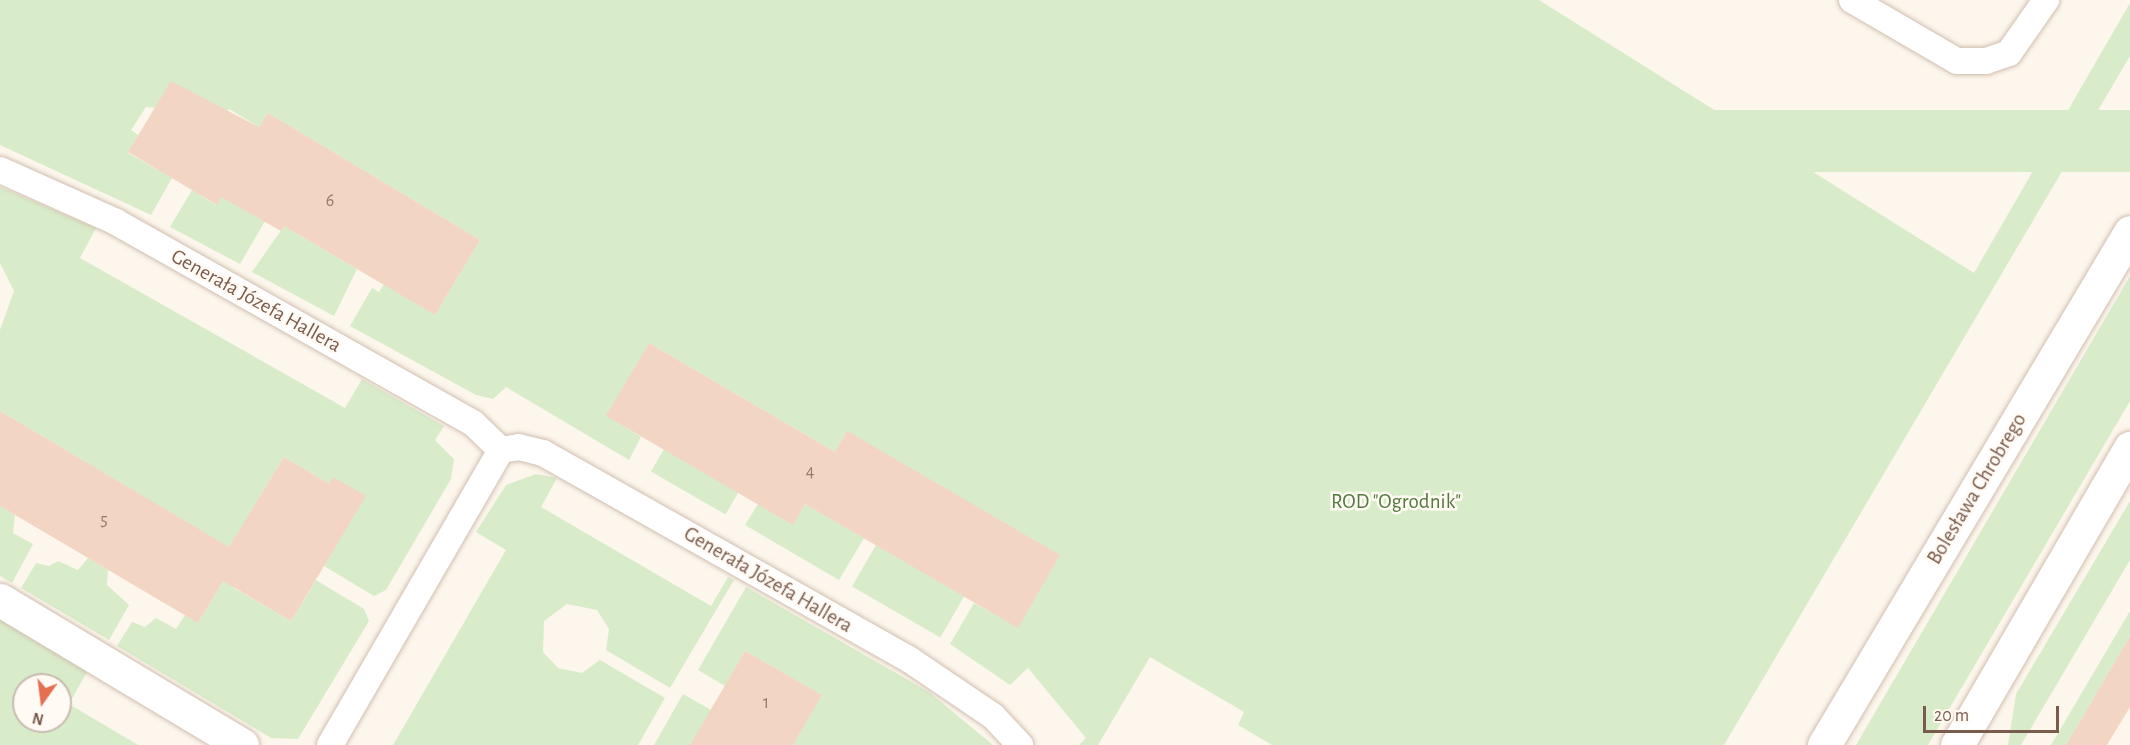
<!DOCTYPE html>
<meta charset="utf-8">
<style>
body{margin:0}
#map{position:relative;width:2130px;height:745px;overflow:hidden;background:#fdf6ec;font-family:"Alegreya Sans",sans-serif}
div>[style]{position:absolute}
.green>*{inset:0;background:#d8ecc9;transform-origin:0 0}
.building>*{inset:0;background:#f3d5c3}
.roads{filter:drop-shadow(0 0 2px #d1beb0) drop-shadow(0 0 2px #d1beb0)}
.service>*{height:26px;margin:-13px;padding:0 13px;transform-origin:13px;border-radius:13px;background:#fff}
.minor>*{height:33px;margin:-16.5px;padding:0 16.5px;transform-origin:16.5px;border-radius:16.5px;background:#fff}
.tertiary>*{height:33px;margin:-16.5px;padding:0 16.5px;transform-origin:16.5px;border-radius:16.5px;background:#fff}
span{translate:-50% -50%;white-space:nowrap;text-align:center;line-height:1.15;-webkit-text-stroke:5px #fffaf3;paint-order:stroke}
.number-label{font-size:18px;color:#987a6a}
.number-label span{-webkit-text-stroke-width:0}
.street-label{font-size:21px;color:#7a5c4d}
.park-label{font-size:21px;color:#537a41}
.north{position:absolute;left:12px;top:673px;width:60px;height:60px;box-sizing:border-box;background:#fffaf3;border:2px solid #cabbb1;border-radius:50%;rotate:194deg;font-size:16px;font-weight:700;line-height:24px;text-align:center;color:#7a5c4d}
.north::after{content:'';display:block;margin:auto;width:21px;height:27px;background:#e76f51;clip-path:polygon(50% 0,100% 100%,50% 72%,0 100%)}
.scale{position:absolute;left:1923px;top:706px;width:136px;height:27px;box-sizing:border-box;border:3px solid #7a5c4d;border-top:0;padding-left:8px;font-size:18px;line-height:21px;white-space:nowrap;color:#7a5c4d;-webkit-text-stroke:4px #fffaf3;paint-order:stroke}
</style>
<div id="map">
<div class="green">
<i style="clip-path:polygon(0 0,1539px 0,1974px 273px,2130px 3px,2130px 56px,1724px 745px,1272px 745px,1238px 725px,1244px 712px,1150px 657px,1098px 745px,1079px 745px,1086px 738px,1028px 668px,1010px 685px,950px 644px,974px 603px,1018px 627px,847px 431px,835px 452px,649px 343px,607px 416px,641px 437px,629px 460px,506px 387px,493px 399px,476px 395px,350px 326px,372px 288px,379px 292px,384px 284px,435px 315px,480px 240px,268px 113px,259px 127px,229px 109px,225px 114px,146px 107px,131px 130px,138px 135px,128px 153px,172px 178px,151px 215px,0 145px)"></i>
<i style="left:2130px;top:110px;width:62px;height:737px;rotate:90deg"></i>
<i style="clip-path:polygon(0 187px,96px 228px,80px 258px,345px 408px,362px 379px,444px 426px,435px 440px,454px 459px,451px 479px,386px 590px,374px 596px,324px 566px,333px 478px,329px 484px,284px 457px,253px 508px,238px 553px,0 411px,0 330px,14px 291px,0 263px)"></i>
<i style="clip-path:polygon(226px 189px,265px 221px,240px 264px,170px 227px,192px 190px,216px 205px)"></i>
<i style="clip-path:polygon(284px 226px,357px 269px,334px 316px,252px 272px)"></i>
<i style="clip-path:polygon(2130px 276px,2130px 401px,1928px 745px,1856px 745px)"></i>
<i style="left:664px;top:449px;width:86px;height:26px;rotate:30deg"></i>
<i style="clip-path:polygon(536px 474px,557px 478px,541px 507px,711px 606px,728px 577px,734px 580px,670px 688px,606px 650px,609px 629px,597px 610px,567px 604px,544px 621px,543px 652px,558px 668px,582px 673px,600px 660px,665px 698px,638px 745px,393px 745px,506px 550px,476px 532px,506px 485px)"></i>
<i style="clip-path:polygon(2130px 501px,2130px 560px,2021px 745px,2008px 745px,2016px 694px)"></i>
<i style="clip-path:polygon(758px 504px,793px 524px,805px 504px,864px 538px,839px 580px,745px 525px)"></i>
<i style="clip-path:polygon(0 506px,15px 515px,13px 533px,33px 544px,12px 583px,0 576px)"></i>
<i style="left:876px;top:545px;width:102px;height:48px;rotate:30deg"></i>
<i style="clip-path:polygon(88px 558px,108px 570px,107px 585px,129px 605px,109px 640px,21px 588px,36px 563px,49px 566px,58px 561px,78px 570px)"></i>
<i style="clip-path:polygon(227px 574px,234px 588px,291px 621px,316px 580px,364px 609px,369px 621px,298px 739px,271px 738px,117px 646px,132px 622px,145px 627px,156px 618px,176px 629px,185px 615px,198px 623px)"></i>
<i style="clip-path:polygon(746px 587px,929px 692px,993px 745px,793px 745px,821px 695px,745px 651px,725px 686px,698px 670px)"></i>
<i style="clip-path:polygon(2130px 611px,2130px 636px,2066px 745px,2051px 745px)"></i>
<i style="clip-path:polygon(evenodd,0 619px,88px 670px,69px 704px,138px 745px,0 745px,0 619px,24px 685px,60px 685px,60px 721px,24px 721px,24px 685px)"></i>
<i style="clip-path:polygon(683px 694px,711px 710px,690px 745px,654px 745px)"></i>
</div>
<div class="building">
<i style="clip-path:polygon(171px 81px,259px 127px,268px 113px,480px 240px,435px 315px,284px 226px,281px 231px,221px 197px,217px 205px,128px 152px)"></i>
<i style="clip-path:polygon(649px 343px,835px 452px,847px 431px,1060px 555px,1018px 628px,805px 504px,793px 525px,606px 416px)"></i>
<i style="clip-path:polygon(0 411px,229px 547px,284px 457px,329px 484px,333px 477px,366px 496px,291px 621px,223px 581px,198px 623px,0 506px)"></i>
<i style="clip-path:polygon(2130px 636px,2130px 707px,2107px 745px,2066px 745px)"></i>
<i style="clip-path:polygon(745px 651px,822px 695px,793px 745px,690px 745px)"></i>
</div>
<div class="roads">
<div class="service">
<i style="left:1852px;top:0;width:121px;rotate:30.2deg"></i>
<i style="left:1957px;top:61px;width:29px"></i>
<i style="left:1986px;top:61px;width:24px;rotate:-19deg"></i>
<i style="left:2009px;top:53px;width:65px;rotate:-55.1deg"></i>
<i style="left:0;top:170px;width:127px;rotate:24.1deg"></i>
<i style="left:116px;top:222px;width:410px;rotate:29.4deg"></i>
<i style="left:473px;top:423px;width:39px;rotate:44deg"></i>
<i style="left:330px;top:745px;width:341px;rotate:-59.9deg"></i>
<i style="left:501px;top:450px;width:18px;rotate:-9deg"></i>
<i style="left:519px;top:447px;width:25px;rotate:14deg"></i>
<i style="left:543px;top:453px;width:421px;rotate:29.4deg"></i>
<i style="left:910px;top:660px;width:100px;rotate:34deg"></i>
<i style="left:993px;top:716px;width:40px;rotate:47deg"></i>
</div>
<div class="minor">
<i style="left:0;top:600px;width:282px;rotate:30.9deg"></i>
</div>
<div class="tertiary">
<i style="left:1824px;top:745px;width:597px;rotate:-59.18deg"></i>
<i style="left:1957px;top:745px;width:344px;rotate:-59.8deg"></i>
</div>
</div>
<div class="number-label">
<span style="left:330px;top:201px">6</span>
<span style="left:810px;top:472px">4</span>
<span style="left:104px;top:520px">5</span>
<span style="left:766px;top:703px">1</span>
</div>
<div class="street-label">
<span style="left:256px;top:301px;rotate:29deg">Generała Józefa Hallera</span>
<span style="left:1977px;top:489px;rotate:-59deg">Bolesława Chrobrego</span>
<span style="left:768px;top:580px;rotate:30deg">Generała Józefa Hallera</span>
</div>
<div class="park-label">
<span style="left:1396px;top:502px">ROD "Ogrodnik"</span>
</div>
<div class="north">N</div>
<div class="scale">20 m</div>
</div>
